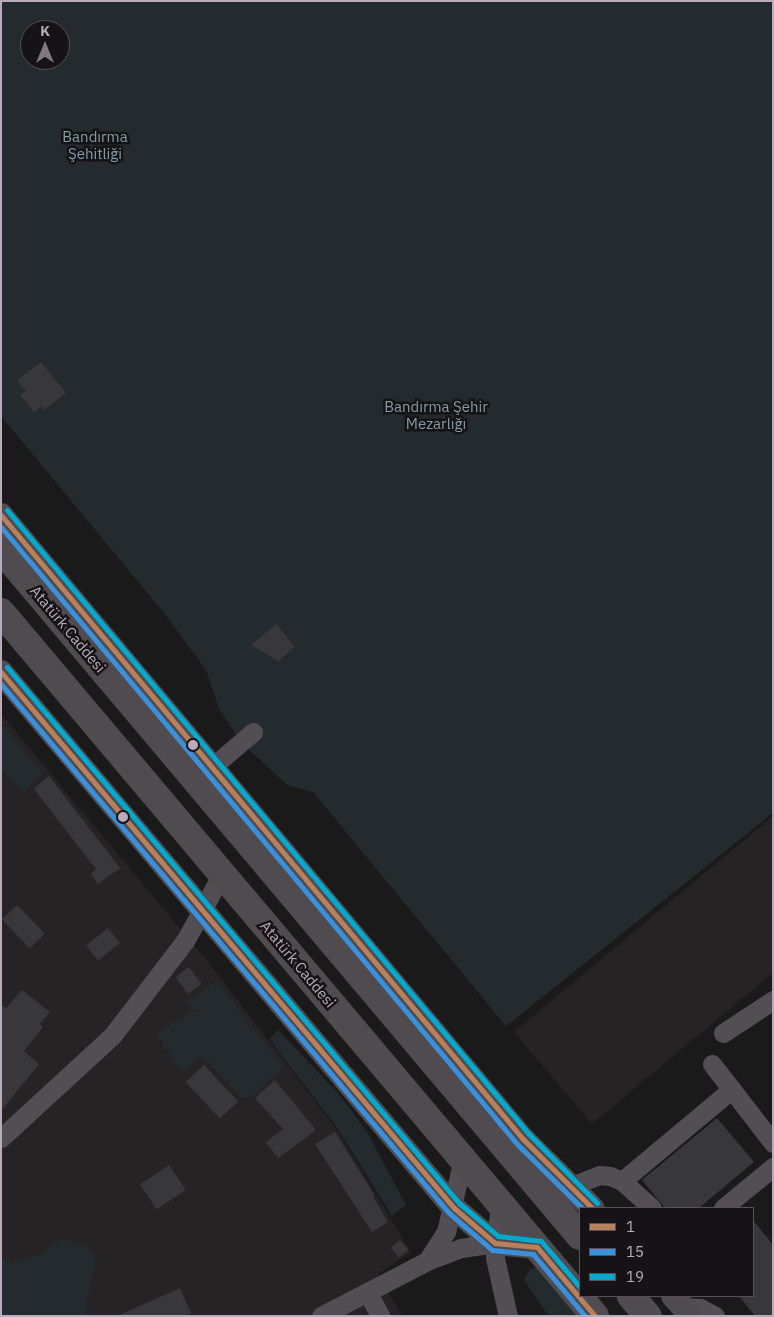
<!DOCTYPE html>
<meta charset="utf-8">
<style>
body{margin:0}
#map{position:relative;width:774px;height:1317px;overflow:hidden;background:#1a1a1a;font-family:"IBM Plex Sans",sans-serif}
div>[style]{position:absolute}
.built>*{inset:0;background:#262325}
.green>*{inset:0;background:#242b2e}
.building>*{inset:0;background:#383739;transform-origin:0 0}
.minor>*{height:19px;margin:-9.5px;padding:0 9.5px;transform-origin:9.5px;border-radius:9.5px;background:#534e53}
.major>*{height:24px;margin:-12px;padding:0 12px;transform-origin:12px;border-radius:12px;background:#4f4b4f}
.highway>*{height:28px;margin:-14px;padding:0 14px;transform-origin:14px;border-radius:14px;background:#4f4b4f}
.bus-1>*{height:5px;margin:-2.5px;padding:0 2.5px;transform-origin:2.5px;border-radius:2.5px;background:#b6815c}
.bus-2>*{height:5px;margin:-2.5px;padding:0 2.5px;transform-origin:2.5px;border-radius:2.5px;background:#3a90db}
.bus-3>*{height:5px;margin:-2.5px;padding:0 2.5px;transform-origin:2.5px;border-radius:2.5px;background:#00a9ce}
.dots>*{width:14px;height:14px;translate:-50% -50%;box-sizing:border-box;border:2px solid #161316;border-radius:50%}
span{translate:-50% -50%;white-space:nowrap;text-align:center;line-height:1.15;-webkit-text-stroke:5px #161316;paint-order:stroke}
.park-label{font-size:15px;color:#7f9ea8}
.street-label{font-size:15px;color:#baaabc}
.frame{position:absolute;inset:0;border:2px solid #baaabc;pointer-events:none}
.legend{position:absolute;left:579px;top:1207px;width:175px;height:90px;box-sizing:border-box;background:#161316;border:1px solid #584f58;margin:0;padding:6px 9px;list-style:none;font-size:15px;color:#baaabc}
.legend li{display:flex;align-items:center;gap:10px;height:25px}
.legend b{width:25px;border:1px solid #584f58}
.north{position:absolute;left:20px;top:20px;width:50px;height:50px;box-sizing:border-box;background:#161316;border:1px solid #584f58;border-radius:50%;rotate:0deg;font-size:14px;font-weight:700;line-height:20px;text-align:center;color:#baaabc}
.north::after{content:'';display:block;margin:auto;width:18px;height:22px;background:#827883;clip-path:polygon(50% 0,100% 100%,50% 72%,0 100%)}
</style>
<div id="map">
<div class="built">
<i style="clip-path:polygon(1px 714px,213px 968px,337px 1130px,411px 1252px,378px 1274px,402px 1316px,1px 1316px)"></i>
<i style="clip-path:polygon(773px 816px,773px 973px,592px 1124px,514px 1032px)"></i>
</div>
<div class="green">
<i style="clip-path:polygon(evenodd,1px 1px,773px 1px,773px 813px,506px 1026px,313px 792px,287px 785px,241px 742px,219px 709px,206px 670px,164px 613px,1px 416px,1px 1px,30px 30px,60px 30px,60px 60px,30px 60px,30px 30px)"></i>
<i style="clip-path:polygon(1px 724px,43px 773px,23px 792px,1px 768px)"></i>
<i style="clip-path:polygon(217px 981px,283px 1067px,250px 1098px,241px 1098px,203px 1056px,181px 1072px,156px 1033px,195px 1010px,187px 1001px)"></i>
<i style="clip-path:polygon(278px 1030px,338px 1093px,367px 1132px,406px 1205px,392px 1216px,338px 1129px,269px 1039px)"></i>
<i style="clip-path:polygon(62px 1239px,87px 1246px,96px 1257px,84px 1316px,1px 1316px,1px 1257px,13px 1263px,42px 1253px)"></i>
<i style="clip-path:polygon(538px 1267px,579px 1316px,551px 1316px,545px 1311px,524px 1280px,530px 1269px)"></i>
</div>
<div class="building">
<i style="clip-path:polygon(41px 362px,66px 393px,44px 410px,41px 406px,34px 412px,20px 395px,26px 391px,17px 380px)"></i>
<i style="clip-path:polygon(276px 624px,295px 647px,278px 661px,251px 645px)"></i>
<i style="clip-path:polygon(49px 776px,120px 868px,98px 884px,91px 874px,96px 869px,34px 789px)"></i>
<i style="left:17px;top:905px;width:40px;height:21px;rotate:46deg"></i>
<i style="left:108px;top:928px;width:19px;height:28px;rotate:51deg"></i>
<i style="left:189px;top:967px;width:21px;height:17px;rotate:53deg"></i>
<i style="clip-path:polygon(22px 990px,50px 1012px,40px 1024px,43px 1027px,24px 1051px,39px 1064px,1px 1111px,1px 1004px,6px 1008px)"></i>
<i style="left:204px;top:1065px;width:50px;height:25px;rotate:47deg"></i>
<i style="clip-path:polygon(275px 1080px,316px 1130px,278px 1158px,266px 1142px,283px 1129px,255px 1098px)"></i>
<i style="clip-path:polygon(717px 1118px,754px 1162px,699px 1208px,665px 1208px,642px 1180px)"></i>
<i style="clip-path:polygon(335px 1132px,375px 1196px,373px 1197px,388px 1222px,372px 1232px,315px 1144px)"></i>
<i style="left:169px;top:1165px;width:30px;height:35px;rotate:56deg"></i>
<i style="clip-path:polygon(753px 1220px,773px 1245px,773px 1316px,755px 1316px,739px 1296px,753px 1296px)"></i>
<i style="left:400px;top:1240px;width:13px;height:12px;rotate:51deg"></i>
<i style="clip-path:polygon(180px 1288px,191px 1313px,184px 1316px,117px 1316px)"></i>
</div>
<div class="minor">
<i style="left:212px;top:767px;width:54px;rotate:-40.5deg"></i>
<i style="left:723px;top:1033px;width:60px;rotate:-33.4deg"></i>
<i style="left:712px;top:1064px;width:100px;rotate:52.3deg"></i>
<i style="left:1px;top:1138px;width:151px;rotate:-42.6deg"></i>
<i style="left:112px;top:1036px;width:120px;rotate:-52.5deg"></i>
<i style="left:185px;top:941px;width:77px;rotate:-61.1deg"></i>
<i style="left:622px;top:1181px;width:143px;rotate:-39.9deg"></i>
<i style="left:558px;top:1191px;width:45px;rotate:-20.9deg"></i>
<i style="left:600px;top:1175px;width:10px;rotate:6deg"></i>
<i style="left:610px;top:1176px;width:13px;rotate:23deg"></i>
<i style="left:622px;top:1181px;width:40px;rotate:42deg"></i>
<i style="left:500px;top:1200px;width:58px;rotate:94.9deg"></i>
<i style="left:495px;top:1258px;width:59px;rotate:77.4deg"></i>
<i style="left:723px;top:1208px;width:65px;rotate:-39.4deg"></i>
<i style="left:427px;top:1261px;width:35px;rotate:-57deg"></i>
<i style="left:446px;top:1232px;width:75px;rotate:-76.9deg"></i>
<i style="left:368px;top:1293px;width:26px;rotate:62deg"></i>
<i style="left:683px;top:1307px;width:17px;rotate:3deg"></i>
<i style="left:700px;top:1308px;width:17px;rotate:28deg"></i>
<i style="left:321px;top:1316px;width:119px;rotate:-27.4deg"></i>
<i style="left:427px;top:1261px;width:36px;rotate:-21deg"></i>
<i style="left:461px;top:1248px;width:34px;rotate:-8deg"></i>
</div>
<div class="major">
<i style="left:1px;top:515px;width:814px;rotate:50.09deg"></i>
<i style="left:523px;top:1139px;width:98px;rotate:45deg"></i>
<i style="left:1px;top:672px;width:702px;rotate:49.8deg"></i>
<i style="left:454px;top:1208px;width:54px;rotate:40.5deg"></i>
<i style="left:495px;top:1243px;width:42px;rotate:5.4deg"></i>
<i style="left:673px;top:1296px;width:27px;rotate:48deg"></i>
</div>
<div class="highway">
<i style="left:1px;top:549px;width:898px;rotate:49.88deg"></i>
<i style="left:1px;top:612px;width:921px;rotate:49.84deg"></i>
<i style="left:631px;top:1296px;width:26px;rotate:50deg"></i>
</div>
<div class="bus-1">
<i style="left:1px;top:515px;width:814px;rotate:50.09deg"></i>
<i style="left:523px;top:1139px;width:98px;rotate:45deg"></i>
<i style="left:1px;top:672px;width:702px;rotate:49.8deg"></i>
<i style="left:454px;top:1208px;width:54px;rotate:40.5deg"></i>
<i style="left:495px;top:1243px;width:42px;rotate:5.4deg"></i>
<i style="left:537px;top:1247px;width:90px;rotate:50deg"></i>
</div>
<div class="bus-2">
<i style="left:1px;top:527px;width:804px;rotate:50.09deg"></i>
<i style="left:517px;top:1144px;width:91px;rotate:44.6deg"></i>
<i style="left:1px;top:684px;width:693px;rotate:49.74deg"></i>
<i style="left:449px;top:1213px;width:57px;rotate:40.7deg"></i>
<i style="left:492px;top:1250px;width:41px;rotate:5.6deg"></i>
<i style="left:533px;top:1254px;width:81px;rotate:50deg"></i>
</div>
<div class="bus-3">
<i style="left:7px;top:510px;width:814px;rotate:50.09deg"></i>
<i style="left:529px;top:1134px;width:97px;rotate:45.4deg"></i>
<i style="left:7px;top:667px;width:701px;rotate:49.86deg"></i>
<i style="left:459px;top:1203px;width:51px;rotate:40.2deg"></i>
<i style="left:498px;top:1236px;width:43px;rotate:6.6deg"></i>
<i style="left:541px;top:1241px;width:60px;rotate:49.7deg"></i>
</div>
<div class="dots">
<i style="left:193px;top:745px;background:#baaabc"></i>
<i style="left:123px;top:817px;background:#baaabc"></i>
</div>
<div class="park-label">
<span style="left:95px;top:145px">Bandırma<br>Şehitliği</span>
<span style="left:436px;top:415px">Bandırma Şehir<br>Mezarlığı</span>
</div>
<div class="street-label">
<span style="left:68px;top:629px;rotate:50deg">Atatürk Caddesi</span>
<span style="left:298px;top:964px;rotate:50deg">Atatürk Caddesi</span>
</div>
<div class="frame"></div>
<ul class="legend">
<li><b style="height:6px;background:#b6815c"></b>1</li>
<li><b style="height:6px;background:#3a90db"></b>15</li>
<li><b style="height:6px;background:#00a9ce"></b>19</li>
</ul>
<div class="north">K</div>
</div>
